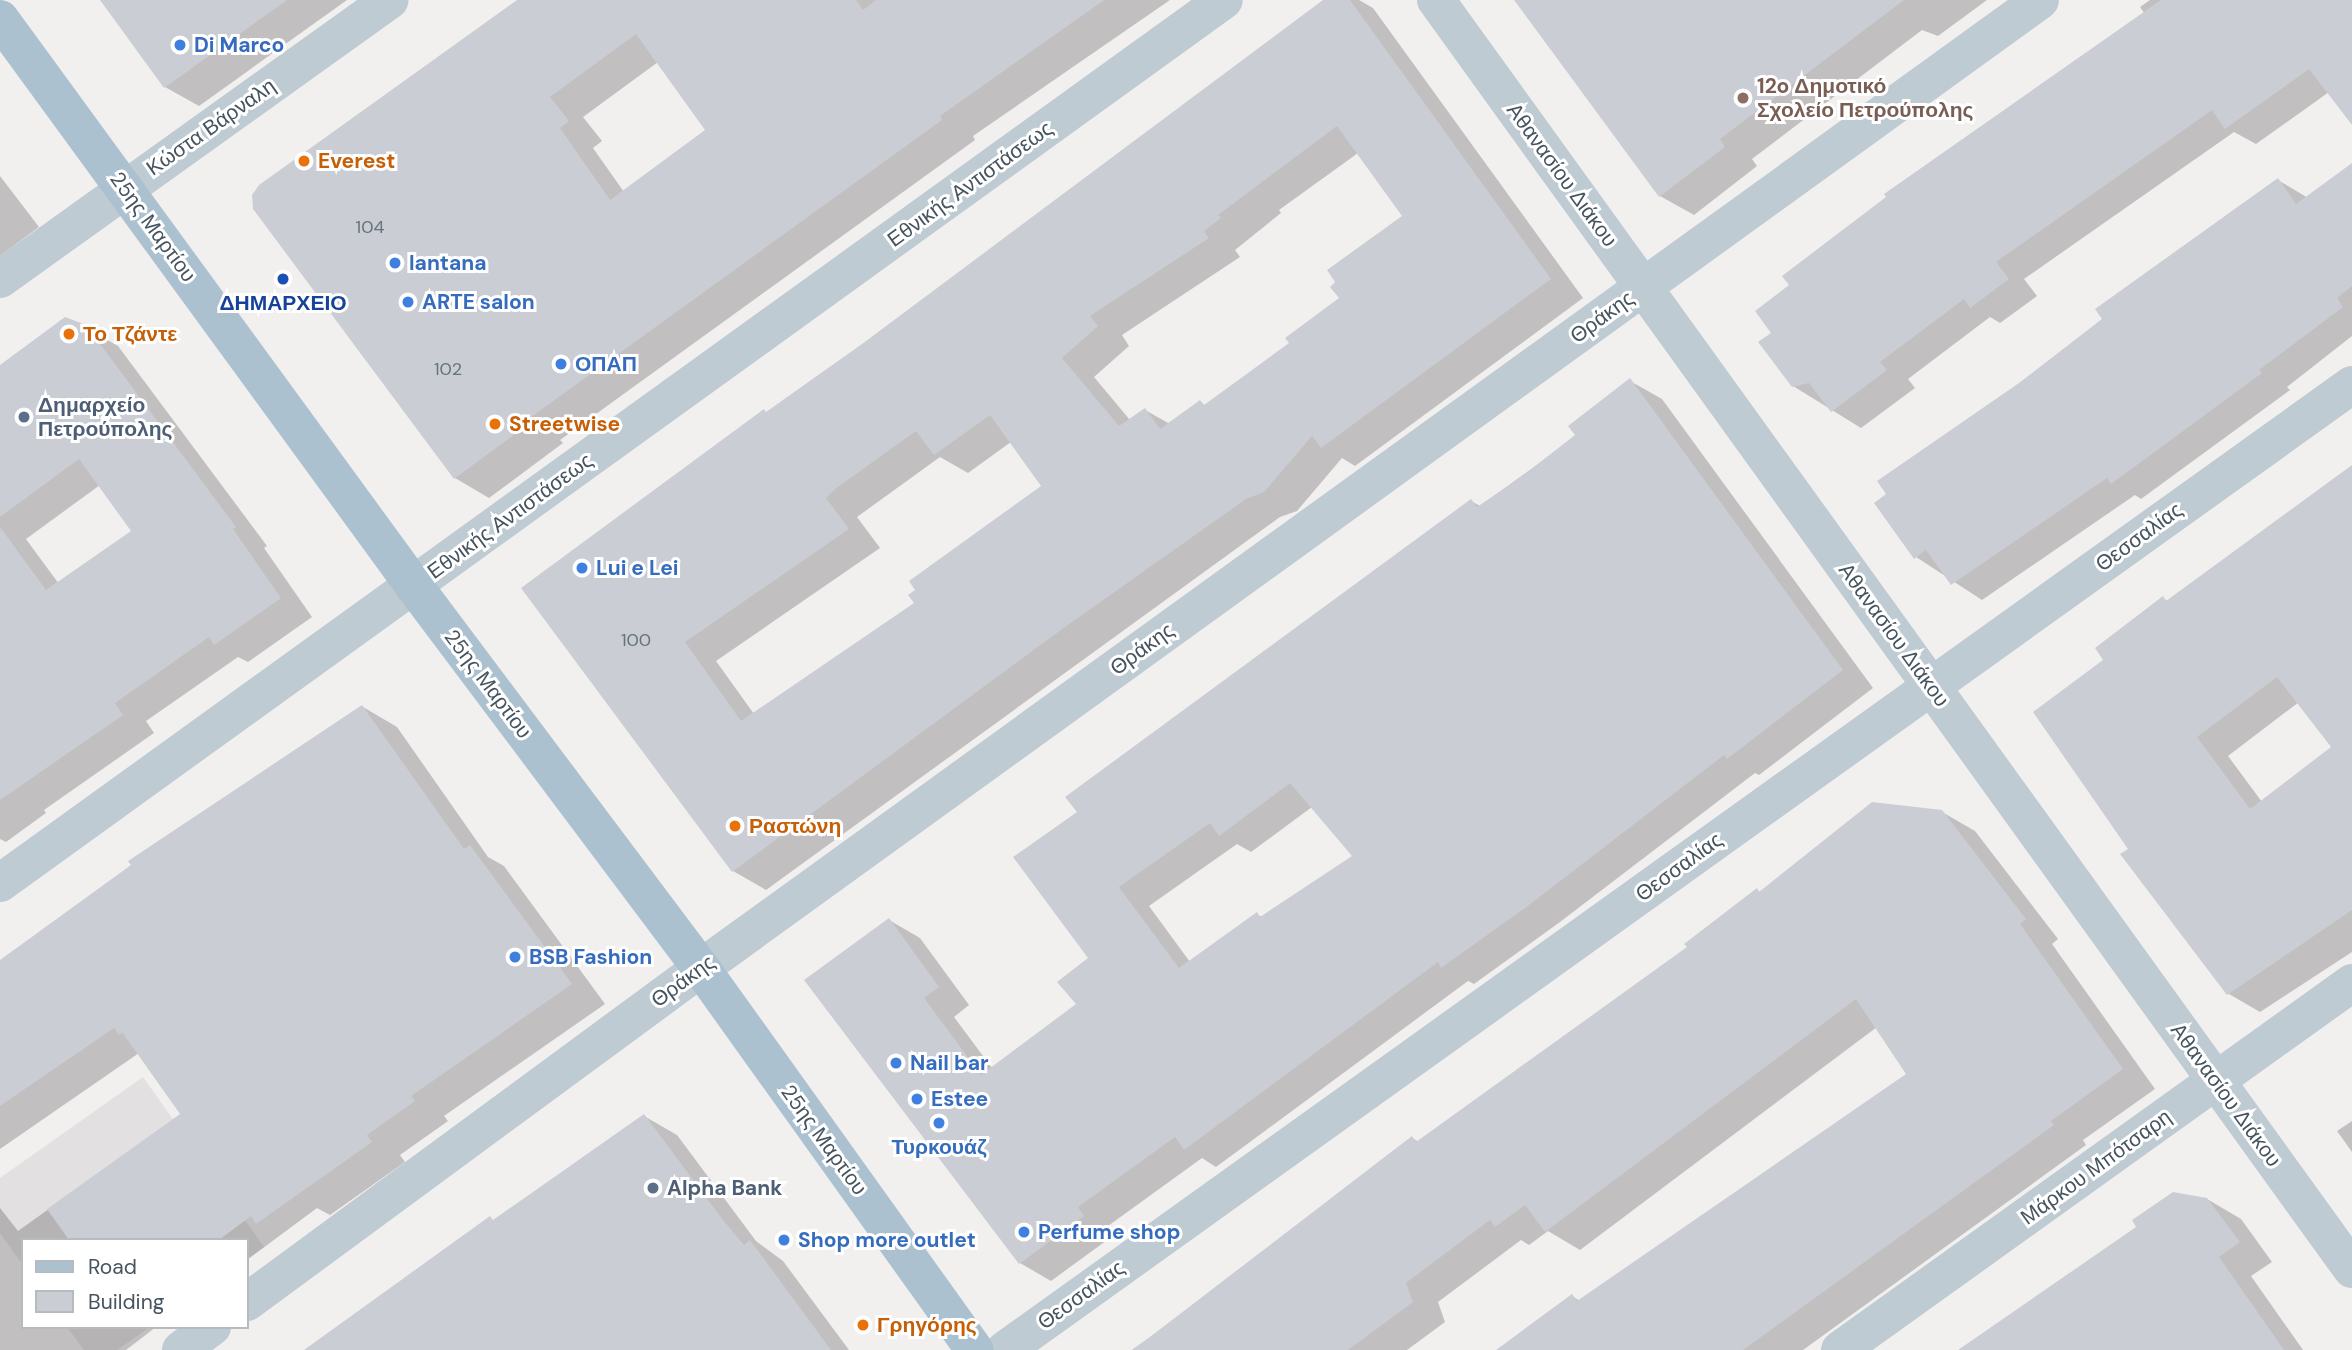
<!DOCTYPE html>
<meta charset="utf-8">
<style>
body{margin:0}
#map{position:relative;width:2352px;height:1350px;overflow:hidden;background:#f2efef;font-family:"DM Sans",sans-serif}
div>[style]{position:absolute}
.education>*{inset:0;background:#e3e0e1}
.shadow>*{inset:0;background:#0003}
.building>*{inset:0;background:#caced4}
.minor>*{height:38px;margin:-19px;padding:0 19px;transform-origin:19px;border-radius:19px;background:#becbd2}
.major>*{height:38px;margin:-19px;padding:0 19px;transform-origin:19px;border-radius:19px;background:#acc1d0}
.dots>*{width:19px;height:19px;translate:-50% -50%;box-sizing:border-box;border:4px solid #fff;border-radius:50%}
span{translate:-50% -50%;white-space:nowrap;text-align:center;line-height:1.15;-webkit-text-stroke:6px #fff;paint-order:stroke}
.number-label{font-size:18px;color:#66727c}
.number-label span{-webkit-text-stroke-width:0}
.shop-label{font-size:21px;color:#366cbe;font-weight:700}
.left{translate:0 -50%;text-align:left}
.education-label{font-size:21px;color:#785e54;font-weight:700}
.street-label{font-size:21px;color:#45545e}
.food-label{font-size:21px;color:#c56008;font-weight:700}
.transit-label{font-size:21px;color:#164399;font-weight:700}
.service-label{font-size:21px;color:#4e5e75;font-weight:700}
.legend{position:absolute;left:21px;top:1238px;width:228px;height:91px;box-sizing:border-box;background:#fff;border:2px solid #b5bbbf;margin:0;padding:9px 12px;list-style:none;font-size:21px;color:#45545e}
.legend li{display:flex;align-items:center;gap:14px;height:35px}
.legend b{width:35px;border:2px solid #b5bbbf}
</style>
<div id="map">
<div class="education">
<i style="clip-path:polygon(143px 1077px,264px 1247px,247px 1259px,247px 1240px,23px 1240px,23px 1265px,0 1233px,0 1178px)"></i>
<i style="clip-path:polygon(67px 1327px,150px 1327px,117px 1350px,84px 1350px)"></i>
</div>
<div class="shadow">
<i style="clip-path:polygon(102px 0,347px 0,199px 106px,165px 87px)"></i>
<i style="clip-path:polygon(evenodd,518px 0,1170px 0,973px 136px,975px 140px,560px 440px,563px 443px,489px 498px,455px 478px,518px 0,658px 62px,708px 130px,624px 192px,593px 148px,602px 141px,583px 117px,658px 62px)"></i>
<i style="clip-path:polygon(evenodd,1326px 0,1359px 0,1373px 8px,1583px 298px,1355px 466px,1342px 458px,1297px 511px,1280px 517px,766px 890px,733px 871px,524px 589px,863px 346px,1326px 0,1358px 153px,1405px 217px,1342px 299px,1292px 343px,1206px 406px,1200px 402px,1170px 424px,1145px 410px,1130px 420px,1094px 377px,1129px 346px,1122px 335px,1240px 257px,1235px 250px,1281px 213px,1279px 210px,1358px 153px,1326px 0,1011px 442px,1043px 487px,916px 603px,754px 714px,716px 661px,880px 548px,857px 517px,940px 457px,968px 473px,1011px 442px)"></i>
<i style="clip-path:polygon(1517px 0,1987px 0,1938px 36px,1922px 30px,1752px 159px,1757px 166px,1694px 215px,1660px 196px)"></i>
<i style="clip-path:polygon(2150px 0,2352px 0,2352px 122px,2329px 92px,2256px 144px,2234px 132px,2024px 279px,2037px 296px,2000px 323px,1990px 317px,1908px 379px,1915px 388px,1861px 428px,1793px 386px,2145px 14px,2140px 7px)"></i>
<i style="clip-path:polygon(2352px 165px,2352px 336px,2287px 387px,2290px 390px,2141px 499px,2135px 495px,1982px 600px,1916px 557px,2020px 384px,2278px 180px,2308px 198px)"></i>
<i style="clip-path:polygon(0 176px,39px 227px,0 256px)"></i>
<i style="clip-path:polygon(evenodd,85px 327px,118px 346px,267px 546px,264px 548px,312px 617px,248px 662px,238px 657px,146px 721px,154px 733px,44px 810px,46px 813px,6px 842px,0 839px,0 372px,85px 327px,100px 485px,133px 532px,59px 584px,26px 539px,100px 485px)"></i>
<i style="clip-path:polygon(evenodd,1630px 381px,1662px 399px,1873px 688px,1759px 775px,1755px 773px,1560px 922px,1474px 984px,1468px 981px,1216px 1167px,1202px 1158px,1108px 1226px,1114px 1235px,1051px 1281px,1020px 1263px,889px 920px,920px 938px,969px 1005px,954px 1017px,992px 1068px,1078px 1005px,1091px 958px,1079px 812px,1471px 501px,1480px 506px,1577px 436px,1630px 381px,1312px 807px,1355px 856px,1263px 918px,1257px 914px,1190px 962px,1149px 906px,1237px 844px,1251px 852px,1312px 807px)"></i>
<i style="clip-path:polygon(evenodd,2352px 466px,2352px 952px,2260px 1012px,2229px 994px,2131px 849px,2106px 660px,2163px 598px,2169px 602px,2352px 466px,2299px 702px,2333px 747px,2262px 802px,2228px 756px,2299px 702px)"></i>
<i style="clip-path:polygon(363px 707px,397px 727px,488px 857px,504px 866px,605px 1004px,444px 1116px,448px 1121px,400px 1155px,405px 1162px,330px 1215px,317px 1208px,247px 1260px,247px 1240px,23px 1240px,23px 1327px,156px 1327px,126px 1350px,0 1350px,0 1208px,18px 1231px,182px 1114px,139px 1053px,0 1149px,0 962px)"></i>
<i style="clip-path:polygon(1942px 812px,1975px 831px,2058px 939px,2052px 944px,2155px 1089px,2083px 1140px,2086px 1145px,1803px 1350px,1499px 1350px,1572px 1296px,1580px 1301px,1909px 1075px,1877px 1027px,1580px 1250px,1548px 1231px,1529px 1245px,1521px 1240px,1438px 1302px,1445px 1322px,1407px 1350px,1132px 1350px,1267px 1253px,1412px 1138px,1419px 1142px,1690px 948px,1757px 890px,1761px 893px)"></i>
<i style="clip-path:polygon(644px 1116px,677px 1135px,756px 1241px,783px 1261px,849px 1350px,413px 1350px)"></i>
<i style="clip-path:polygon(2352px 1121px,2352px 1152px,2337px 1131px)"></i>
<i style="clip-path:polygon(2207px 1199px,2241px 1219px,2272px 1262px,2251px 1276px,2303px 1350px,1964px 1350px)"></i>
</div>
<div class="building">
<i style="clip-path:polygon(100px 0,287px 0,164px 88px)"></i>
<i style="clip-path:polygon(evenodd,517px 0,856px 0,863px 10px,876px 0,1104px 0,940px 116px,942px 120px,527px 420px,530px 423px,454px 479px,253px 209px,252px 195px,259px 185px,517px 0,636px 34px,705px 130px,610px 200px,560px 128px,569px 121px,550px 97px,636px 34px)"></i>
<i style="clip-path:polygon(evenodd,1323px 0,1350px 0,1551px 279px,1321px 448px,1312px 436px,1264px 492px,1246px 499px,1065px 627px,732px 872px,521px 588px,764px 409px,766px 412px,862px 344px,1323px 0,1337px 126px,1402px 216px,1327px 270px,1335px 282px,1330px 287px,1339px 298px,1285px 338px,1289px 343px,1204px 405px,1200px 400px,1160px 429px,1145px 408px,1119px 426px,1062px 358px,1098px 326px,1090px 316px,1209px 238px,1204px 231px,1221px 218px,1218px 215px,1337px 126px,1323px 0,990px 415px,1041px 486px,909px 581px,915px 590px,908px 595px,914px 603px,741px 721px,685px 642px,849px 529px,826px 498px,835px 489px,916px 431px,934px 455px,990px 415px)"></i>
<i style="clip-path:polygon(1514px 0,1904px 0,1720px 139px,1725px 147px,1659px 197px)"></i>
<i style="clip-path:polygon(2161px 0,2352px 0,2352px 125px,2309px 69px,2225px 129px,2212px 110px,1996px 262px,2009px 279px,1970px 308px,1964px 299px,1880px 362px,1887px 370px,1831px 412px,1809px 383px,1792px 387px,1758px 342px,1771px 333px,1755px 311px,1789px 285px,1782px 276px,1886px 197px,1884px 194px)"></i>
<i style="clip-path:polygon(2352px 163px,2352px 286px,2337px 298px,2343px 307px,2259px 370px,2262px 373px,2111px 484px,2107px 478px,1951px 585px,1926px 550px,1914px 559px,1874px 503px,1886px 494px,1877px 481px,2019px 383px,2102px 319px,2095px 309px,2278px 178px,2296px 204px)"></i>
<i style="clip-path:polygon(65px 317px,86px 325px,236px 527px,233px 529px,281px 598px,214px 645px,209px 637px,115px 703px,123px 715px,0 800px,0 527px,46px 590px,131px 531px,79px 459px,0 517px,0 365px)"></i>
<i style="clip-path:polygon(evenodd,1630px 378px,1843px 670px,1727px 759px,1724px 755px,1529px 905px,1441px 968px,1438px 962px,1184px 1150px,1175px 1137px,1078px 1207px,1084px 1216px,1019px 1264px,804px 980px,889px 918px,939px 987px,924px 998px,981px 1075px,1076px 1004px,1057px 982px,1088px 958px,1013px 857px,1077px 812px,1065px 797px,1471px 499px,1477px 507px,1521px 477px,1575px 435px,1568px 426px,1630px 378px,1290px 783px,1352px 856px,1260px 917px,1257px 912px,1179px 968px,1119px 887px,1210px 823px,1219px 836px,1290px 783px)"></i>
<i style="clip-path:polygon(evenodd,2352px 465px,2352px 910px,2227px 995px,2120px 854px,2128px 849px,2033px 712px,2103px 660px,2095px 648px,2163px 596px,2166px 601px,2352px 465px,2277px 677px,2331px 747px,2250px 809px,2197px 737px,2277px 677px)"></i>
<i style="clip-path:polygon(362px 705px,464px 849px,470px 845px,572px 984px,411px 1096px,415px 1101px,367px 1135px,372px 1142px,256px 1224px,251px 1216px,219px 1240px,69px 1240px,47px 1209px,180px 1114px,122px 1032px,119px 1035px,114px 1028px,0 1106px,0 960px,131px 865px,128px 861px)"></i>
<i style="clip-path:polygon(1872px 802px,1942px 810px,2026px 919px,2020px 924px,2123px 1069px,2051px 1121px,2054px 1125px,1743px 1350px,1496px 1350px,1572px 1294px,1577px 1301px,1906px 1074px,1856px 999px,1545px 1232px,1525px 1205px,1495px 1227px,1490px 1220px,1406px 1283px,1413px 1302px,1348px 1350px,1133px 1350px,1412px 1136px,1416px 1142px,1687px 947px,1684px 944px,1757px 888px,1759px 892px)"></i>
<i style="clip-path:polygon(644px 1114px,723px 1220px,744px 1245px,750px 1240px,831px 1350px,304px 1350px,490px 1216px,493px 1220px)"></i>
<i style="clip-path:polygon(2173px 1192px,2207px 1198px,2240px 1242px,2219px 1257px,2284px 1350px,1958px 1350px,2136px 1227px,2132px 1220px)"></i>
</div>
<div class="minor">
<i style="left:1436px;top:0;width:1565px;rotate:54.18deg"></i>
<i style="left:0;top:279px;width:479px;rotate:-35.6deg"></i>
<i style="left:0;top:883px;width:1509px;rotate:-35.81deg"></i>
<i style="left:247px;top:1302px;width:564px;rotate:-36.34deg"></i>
<i style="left:701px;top:968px;width:1652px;rotate:-35.86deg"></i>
<i style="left:181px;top:1350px;width:39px;rotate:-37deg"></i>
<i style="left:1005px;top:1350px;width:1657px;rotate:-35.62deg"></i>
<i style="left:1840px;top:1350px;width:630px;rotate:-35.63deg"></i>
</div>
<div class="major">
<i style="left:0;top:19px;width:702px;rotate:53.86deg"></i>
<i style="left:414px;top:586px;width:478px;rotate:53.1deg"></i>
<i style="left:701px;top:968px;width:470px;rotate:54.4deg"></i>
</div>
<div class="dots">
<i style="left:180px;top:45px;background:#3f7fe0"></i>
<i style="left:1743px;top:98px;background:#8d6e63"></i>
<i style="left:304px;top:161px;background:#e8710a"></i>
<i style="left:395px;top:263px;background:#3f7fe0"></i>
<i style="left:283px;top:279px;background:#1a4fb4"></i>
<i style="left:408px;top:302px;background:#3f7fe0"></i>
<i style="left:69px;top:334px;background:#e8710a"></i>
<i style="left:561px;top:364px;background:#3f7fe0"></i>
<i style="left:24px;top:417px;background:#5c6f8a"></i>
<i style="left:495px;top:424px;background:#e8710a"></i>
<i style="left:582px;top:568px;background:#3f7fe0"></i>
<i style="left:735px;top:826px;background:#e8710a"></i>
<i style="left:515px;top:957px;background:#3f7fe0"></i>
<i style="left:896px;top:1063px;background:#3f7fe0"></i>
<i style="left:917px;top:1099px;background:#3f7fe0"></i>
<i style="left:939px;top:1123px;background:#3f7fe0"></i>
<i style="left:653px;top:1188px;background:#5c6f8a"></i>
<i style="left:1024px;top:1232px;background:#3f7fe0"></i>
<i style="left:784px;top:1240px;background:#3f7fe0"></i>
<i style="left:863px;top:1325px;background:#e8710a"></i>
</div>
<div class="number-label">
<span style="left:370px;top:227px">104</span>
<span style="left:448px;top:369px">102</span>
<span style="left:636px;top:640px">100</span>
</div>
<div class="shop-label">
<span class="left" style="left:194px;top:45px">Di Marco</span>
<span class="left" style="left:409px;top:263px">lantana</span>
<span class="left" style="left:422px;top:302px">ARTE salon</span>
<span class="left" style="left:575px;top:364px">ΟΠΑΠ</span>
<span class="left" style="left:596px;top:568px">Lui e Lei</span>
<span class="left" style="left:529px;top:957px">BSB Fashion</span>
<span class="left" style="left:910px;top:1063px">Nail bar</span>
<span class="left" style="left:931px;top:1099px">Estee</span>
<span style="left:939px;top:1147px">Τυρκουάζ</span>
<span class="left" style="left:1038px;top:1232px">Perfume shop</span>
<span class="left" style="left:798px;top:1240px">Shop more outlet</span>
</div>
<div class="education-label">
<span class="left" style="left:1757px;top:98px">12o Δημοτικό<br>Σχολείο Πετρούπολης</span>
</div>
<div class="street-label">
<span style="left:211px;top:127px;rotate:-35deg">Κώστα Βάρναλη</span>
<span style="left:1562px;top:175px;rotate:54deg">Αθανασίου Διάκου</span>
<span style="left:970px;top:184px;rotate:-36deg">Εθνικής Αντιστάσεως</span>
<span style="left:153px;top:227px;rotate:54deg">25ης Μαρτίου</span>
<span style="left:1602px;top:317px;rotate:-36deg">Θράκης</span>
<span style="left:510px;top:516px;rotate:-36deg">Εθνικής Αντιστάσεως</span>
<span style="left:2139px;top:537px;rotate:-36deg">Θεσσαλίας</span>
<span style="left:1894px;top:635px;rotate:54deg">Αθανασίου Διάκου</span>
<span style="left:1142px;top:649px;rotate:-36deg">Θράκης</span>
<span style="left:488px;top:684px;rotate:53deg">25ης Μαρτίου</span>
<span style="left:1679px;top:867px;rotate:-36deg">Θεσσαλίας</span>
<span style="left:683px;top:981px;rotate:-36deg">Θράκης</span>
<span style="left:2226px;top:1095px;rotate:54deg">Αθανασίου Διάκου</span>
<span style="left:824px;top:1140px;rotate:54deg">25ης Μαρτίου</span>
<span style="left:2096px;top:1167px;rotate:-36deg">Μάρκου Μπότσαρη</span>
<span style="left:1081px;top:1295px;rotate:-36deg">Θεσσαλίας</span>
</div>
<div class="food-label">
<span class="left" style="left:318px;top:161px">Everest</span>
<span class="left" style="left:83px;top:334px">Το Τζάντε</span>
<span class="left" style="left:509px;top:424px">Streetwise</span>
<span class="left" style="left:749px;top:826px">Ραστώνη</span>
<span class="left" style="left:877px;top:1325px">Γρηγόρης</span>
</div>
<div class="transit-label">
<span style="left:283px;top:303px">ΔΗΜΑΡΧΕΙΟ</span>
</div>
<div class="service-label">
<span class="left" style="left:38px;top:417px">Δημαρχείο<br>Πετρούπολης</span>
<span class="left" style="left:667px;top:1188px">Alpha Bank</span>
</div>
<ul class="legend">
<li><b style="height:9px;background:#acc1d0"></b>Road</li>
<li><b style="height:19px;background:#caced4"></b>Building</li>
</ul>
</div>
